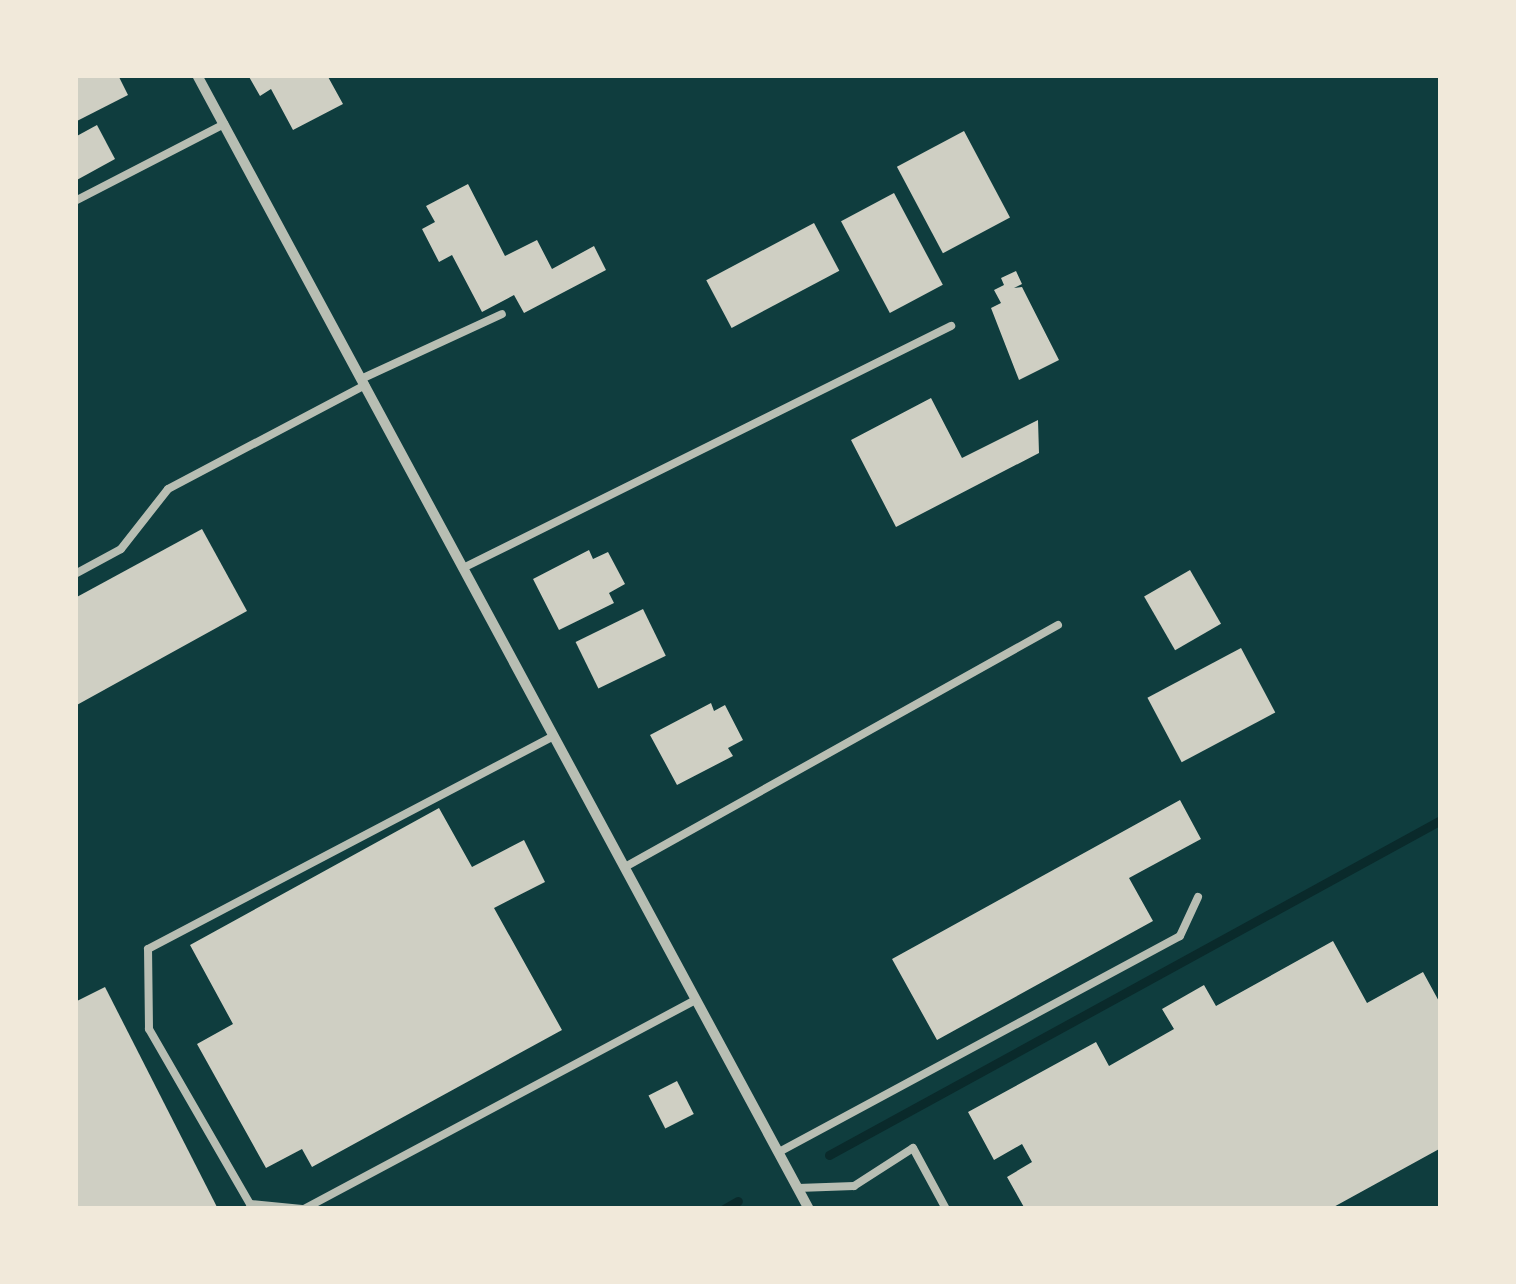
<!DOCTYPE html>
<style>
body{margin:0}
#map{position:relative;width:1516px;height:1284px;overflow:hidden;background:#0f3d3e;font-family:Inter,sans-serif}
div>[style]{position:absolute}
.stream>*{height:9px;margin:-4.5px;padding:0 4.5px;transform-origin:4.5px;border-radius:4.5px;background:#0a2a2b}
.building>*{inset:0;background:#cfcfc3;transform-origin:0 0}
.service>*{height:8px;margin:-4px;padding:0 4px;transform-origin:4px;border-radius:4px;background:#b8beb3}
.minor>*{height:10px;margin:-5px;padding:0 5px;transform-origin:5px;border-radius:5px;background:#b8beb3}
span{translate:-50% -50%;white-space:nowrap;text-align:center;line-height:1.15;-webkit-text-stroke:10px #f1e9da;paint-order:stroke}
.frame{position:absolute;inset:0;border:78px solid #f1e9da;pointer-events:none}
</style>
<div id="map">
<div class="stream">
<i style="left:829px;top:1155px;width:698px;rotate:-28.7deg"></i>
<i style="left:724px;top:1209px;width:16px;rotate:-30deg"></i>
</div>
<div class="building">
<i style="clip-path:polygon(75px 75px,118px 75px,128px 95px,75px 122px)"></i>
<i style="clip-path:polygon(248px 75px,327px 75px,343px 104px,293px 130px,271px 89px,260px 96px)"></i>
<i style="clip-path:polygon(97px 125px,115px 159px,75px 181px,75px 137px)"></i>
<i style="left:964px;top:131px;width:98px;height:76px;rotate:62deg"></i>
<i style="clip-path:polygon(468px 184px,505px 256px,537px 240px,552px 269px,594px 246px,606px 270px,524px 313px,514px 295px,482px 312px,452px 255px,439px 262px,422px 229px,435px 222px,426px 206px)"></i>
<i style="left:894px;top:193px;width:104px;height:60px;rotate:62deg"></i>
<i style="left:814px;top:223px;width:54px;height:122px;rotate:62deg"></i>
<i style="clip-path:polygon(1016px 271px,1022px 284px,1014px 288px,1022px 287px,1059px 360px,1019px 380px,991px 308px,1001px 303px,994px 290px,1004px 285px,1001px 278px)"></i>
<i style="clip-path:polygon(931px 398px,962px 458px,1038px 420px,1039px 453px,896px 527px,851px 440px)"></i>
<i style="clip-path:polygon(202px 529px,247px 611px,75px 706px,75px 598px)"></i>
<i style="clip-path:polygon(589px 550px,593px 559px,608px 552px,625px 584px,609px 593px,614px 603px,559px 630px,533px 579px)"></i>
<i style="left:1190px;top:570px;width:62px;height:53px;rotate:60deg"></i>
<i style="left:643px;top:609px;width:52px;height:75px;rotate:64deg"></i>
<i style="left:1241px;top:648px;width:73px;height:106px;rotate:62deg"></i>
<i style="clip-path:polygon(711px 703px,714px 711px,725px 705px,743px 740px,728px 748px,733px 756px,677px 785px,650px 735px)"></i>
<i style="clip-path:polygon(1180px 800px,1201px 839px,1129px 878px,1153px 921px,937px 1040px,892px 959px)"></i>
<i style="clip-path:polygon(439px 808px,472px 867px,524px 840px,545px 882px,494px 908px,562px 1030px,312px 1167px,302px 1149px,266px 1168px,197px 1044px,233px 1024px,190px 945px)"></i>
<i style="clip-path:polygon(1333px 941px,1367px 1003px,1423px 972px,1441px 1005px,1441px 1148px,1330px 1209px,1025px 1209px,1007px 1177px,1032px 1162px,1022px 1144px,994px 1160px,968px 1112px,1096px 1042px,1109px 1066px,1174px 1029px,1162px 1009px,1204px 985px,1216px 1006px)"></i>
<i style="clip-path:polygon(105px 987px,218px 1209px,75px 1209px,75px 1002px)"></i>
<i style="left:677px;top:1081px;width:37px;height:32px;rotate:63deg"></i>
</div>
<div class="service">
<i style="left:75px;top:201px;width:168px;rotate:-27.3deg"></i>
<i style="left:361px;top:379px;width:155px;rotate:-24.7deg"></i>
<i style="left:463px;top:568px;width:545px;rotate:-26.38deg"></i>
<i style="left:75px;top:574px;width:52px;rotate:-28.5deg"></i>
<i style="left:121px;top:549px;width:76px;rotate:-51.9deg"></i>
<i style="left:168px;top:489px;width:223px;rotate:-27.8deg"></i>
<i style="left:625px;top:867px;width:496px;rotate:-29.2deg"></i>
<i style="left:779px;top:1152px;width:455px;rotate:-28.3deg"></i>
<i style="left:1180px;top:936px;width:43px;rotate:-65.2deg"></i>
<i style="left:798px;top:1188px;width:56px;rotate:-2deg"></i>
<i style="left:854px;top:1186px;width:70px;rotate:-32.8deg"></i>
<i style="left:913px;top:1148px;width:69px;rotate:61.6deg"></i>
<i style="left:302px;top:1209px;width:52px;rotate:-174.5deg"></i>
<i style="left:250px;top:1204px;width:202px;rotate:-120deg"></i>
<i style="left:149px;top:1029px;width:80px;rotate:-90.7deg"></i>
<i style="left:148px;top:949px;width:458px;rotate:-27.7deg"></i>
<i style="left:304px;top:1209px;width:444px;rotate:-28.1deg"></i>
</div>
<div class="minor">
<i style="left:197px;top:75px;width:1289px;rotate:61.65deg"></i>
</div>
<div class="frame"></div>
</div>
